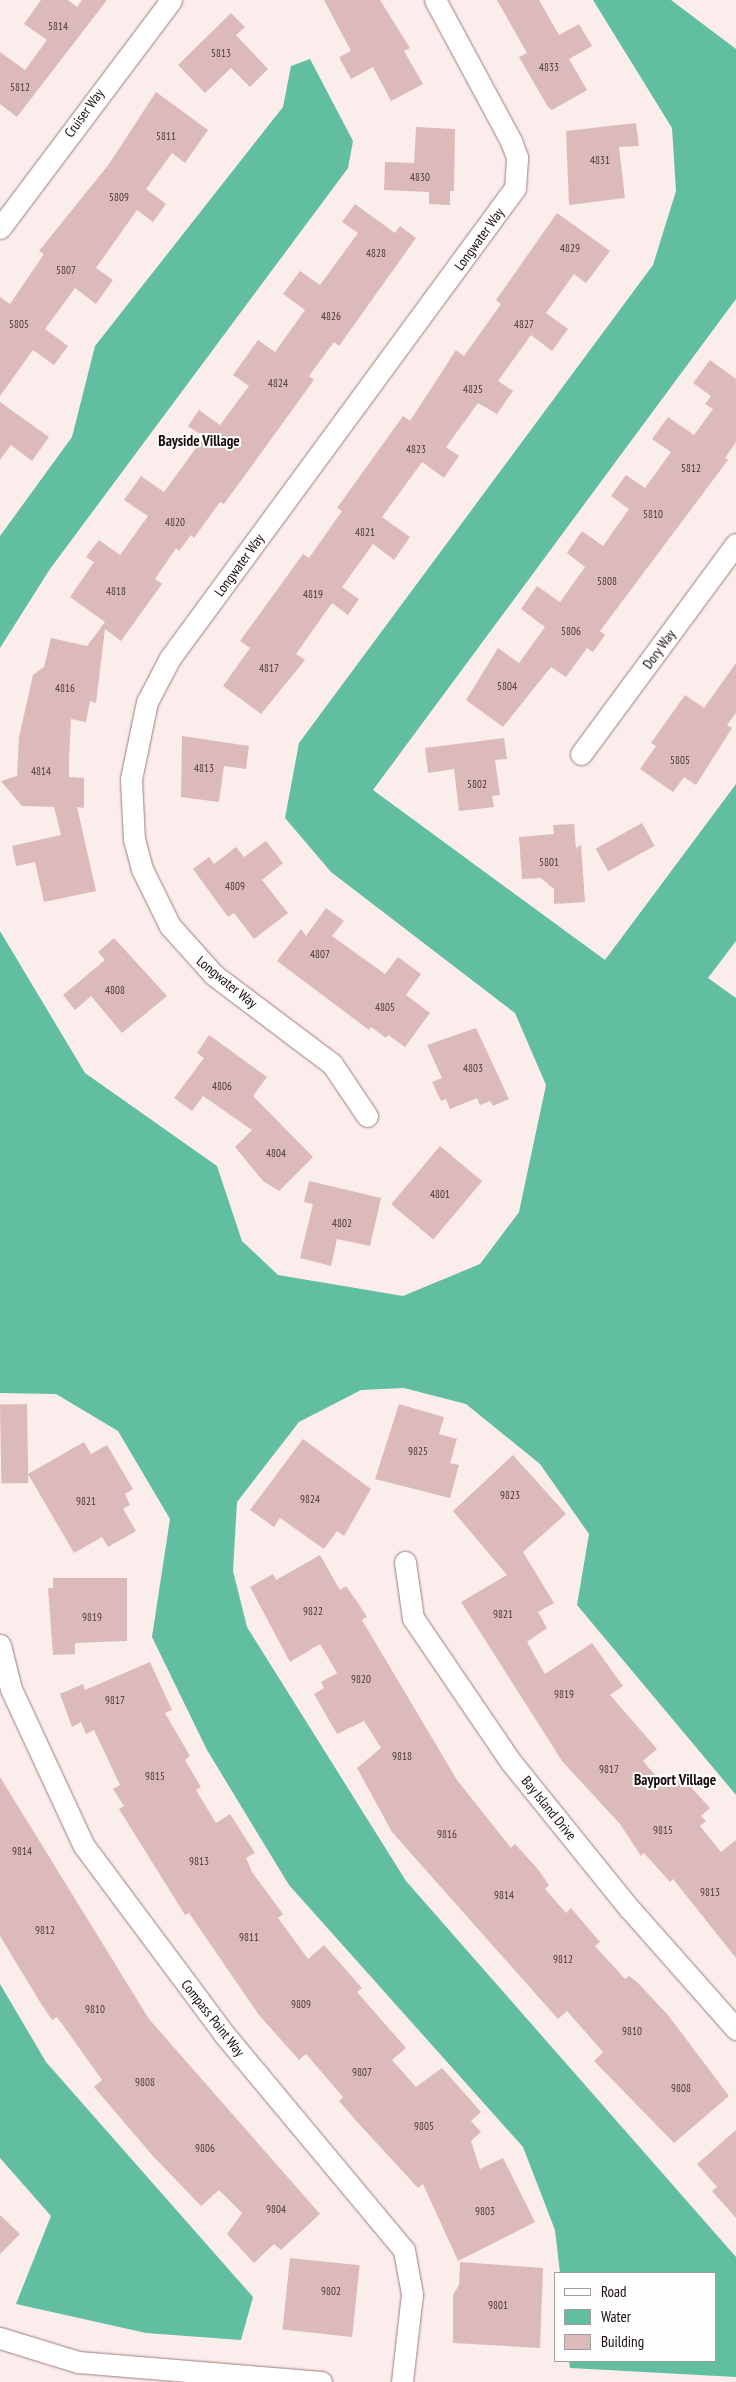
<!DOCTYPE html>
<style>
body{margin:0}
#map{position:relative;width:736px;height:2382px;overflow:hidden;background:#fbedec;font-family:"PT Sans Narrow",sans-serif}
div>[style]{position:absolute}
.water>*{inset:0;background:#61bea1}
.building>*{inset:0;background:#ddbaba;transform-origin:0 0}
.roads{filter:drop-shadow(0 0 1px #9c7c7c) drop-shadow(0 0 1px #9c7c7c)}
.minor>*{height:21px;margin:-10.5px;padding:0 10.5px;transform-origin:10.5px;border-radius:10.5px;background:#fff}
span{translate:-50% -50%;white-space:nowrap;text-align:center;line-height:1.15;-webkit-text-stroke:4px #fefefe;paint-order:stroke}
.number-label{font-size:11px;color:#483737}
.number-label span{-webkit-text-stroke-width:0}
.street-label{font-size:14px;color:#170b0b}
.neighbourhood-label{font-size:15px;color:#170b0b;font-weight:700}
.legend{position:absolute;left:554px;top:2272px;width:162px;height:90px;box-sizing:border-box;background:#fefefe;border:1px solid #a29d9d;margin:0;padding:6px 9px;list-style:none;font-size:15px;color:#170b0b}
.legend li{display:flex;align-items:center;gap:10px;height:25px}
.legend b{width:25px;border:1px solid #a29d9d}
</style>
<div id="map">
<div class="water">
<i style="clip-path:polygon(593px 0,671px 0,736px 49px,736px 299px,373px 790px,605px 960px,736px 784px,736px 941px,708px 978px,736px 998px,736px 1795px,577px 1605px,589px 1534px,540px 1464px,466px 1404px,404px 1388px,361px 1390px,299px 1422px,237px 1502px,233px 1571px,247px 1627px,406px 1881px,736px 2257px,736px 2377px,570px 2368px,569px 2361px,715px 2361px,715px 2273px,560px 2273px,555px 2230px,523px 2147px,289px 1885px,207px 1750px,152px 1637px,170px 1519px,118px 1431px,56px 1394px,0 1393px,0 931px,85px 1073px,217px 1166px,242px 1241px,278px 1275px,403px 1296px,480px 1264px,519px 1212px,546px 1085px,515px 1013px,331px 872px,285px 818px,299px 743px,653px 265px,676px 191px,672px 128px)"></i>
<i style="clip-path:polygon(310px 59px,353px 141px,348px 168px,50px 569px,0 648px,0 536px,72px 437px,95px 346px,283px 107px,291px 66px)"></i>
<i style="clip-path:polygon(0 1984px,46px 2062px,253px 2297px,241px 2340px,146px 2333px,16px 2304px,51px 2216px,0 2158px)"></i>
</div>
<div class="building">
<i style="clip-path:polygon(41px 0,68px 0,77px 7px,82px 0,107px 0,17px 117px,0 104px,0 52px,25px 70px,47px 40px,24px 24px)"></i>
<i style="clip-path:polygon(324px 0,380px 0,410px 48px,404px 51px,423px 84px,391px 101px,373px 67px,351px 79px,339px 57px,351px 51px)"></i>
<i style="clip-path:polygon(497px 0,539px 0,559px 35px,579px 24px,592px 46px,569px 59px,587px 90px,552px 110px,548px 107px,519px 57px,527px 53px)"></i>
<i style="clip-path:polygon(231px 13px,245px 27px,236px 35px,268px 69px,250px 87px,231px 68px,205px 93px,178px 65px)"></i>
<i style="clip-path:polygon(156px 92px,208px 130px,185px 163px,172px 153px,146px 189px,166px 204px,153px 222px,137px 210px,96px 268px,113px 280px,96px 304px,75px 288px,45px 329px,68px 346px,54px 365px,33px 350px,0 396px,0 297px,10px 304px,44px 254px,39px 251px,109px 164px)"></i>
<i style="clip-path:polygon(636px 123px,639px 146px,619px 147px,625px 198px,569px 205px,566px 131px)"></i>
<i style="clip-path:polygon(416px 127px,455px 129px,454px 191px,450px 191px,450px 205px,429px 204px,429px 192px,384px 190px,385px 162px,414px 163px)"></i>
<i style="clip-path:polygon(355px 204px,395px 233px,400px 226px,416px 238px,339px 346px,334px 342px,309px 376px,314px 380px,224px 504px,220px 502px,194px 538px,191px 535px,179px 551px,176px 548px,155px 579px,162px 584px,121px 641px,105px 629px,96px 703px,90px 701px,86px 722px,71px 719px,69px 758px,69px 777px,84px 778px,84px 808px,77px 807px,96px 891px,44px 902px,35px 862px,16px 866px,12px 846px,61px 835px,54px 807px,22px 806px,1px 781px,17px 776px,19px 737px,33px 675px,44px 667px,51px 638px,87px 646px,105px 622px,70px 597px,94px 562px,86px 557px,99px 540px,120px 555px,148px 516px,124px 500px,141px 476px,164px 492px,204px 437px,188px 426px,199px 410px,220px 425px,249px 386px,233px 375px,258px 340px,275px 352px,305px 310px,283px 294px,300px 271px,320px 285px,358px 233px,342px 222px)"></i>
<i style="clip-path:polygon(557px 213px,610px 251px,586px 283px,574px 274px,546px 313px,568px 329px,552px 351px,531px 335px,498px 381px,513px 391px,497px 414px,478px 403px,446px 447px,459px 456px,444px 478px,422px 462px,382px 517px,410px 537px,394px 560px,373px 544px,342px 587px,359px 599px,348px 615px,332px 603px,296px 654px,305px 660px,261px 714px,223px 686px,250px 648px,240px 641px,303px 554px,309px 558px,342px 511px,337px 508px,403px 416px,410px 421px,456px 350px,464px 356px,501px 304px,496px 300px)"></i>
<i style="clip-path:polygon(710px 360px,736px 379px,736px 442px,725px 458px,728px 460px,600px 631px,605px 635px,593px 652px,587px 648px,566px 677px,551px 667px,503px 727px,466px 700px,498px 648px,519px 663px,545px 627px,521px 609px,537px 586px,560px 602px,585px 567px,567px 553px,582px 531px,603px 546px,629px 509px,611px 496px,626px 475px,645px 488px,671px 452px,652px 439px,668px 417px,694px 435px,713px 409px,705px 404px,711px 396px,693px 383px)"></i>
<i style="clip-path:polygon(0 402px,49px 437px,32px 461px,11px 445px,0 460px)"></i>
<i style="clip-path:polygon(736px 663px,736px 713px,727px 725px,732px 728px,696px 785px,684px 777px,673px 792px,640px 769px,656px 746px,651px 743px,685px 695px,704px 708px)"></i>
<i style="clip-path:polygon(182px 736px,249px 746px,246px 769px,224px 766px,219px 802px,181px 797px)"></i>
<i style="clip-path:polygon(504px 738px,507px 759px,495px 760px,500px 795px,492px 796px,494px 807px,459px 811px,454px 769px,428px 773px,425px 748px)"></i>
<i style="left:642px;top:823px;width:26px;height:53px;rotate:61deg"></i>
<i style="clip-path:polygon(574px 824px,576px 848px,581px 845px,585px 902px,554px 904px,554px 889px,541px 878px,522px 879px,519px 837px,554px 834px,553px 825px)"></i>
<i style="clip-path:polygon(266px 841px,283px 863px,262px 880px,288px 913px,254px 939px,234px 913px,228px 917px,193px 869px,209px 857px,214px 864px,236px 847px,244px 857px)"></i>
<i style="clip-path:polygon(326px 908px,344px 921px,332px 936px,385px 974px,398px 957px,421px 974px,406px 995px,430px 1013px,405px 1047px,388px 1035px,386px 1038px,371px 1027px,369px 1030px,277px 961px,301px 929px,306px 936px)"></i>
<i style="clip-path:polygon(114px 938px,167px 996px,122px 1033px,91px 996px,75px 1010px,63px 995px,105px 960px,98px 952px)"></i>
<i style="clip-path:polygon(476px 1028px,509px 1099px,493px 1106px,490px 1101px,480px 1105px,477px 1098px,450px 1109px,446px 1099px,441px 1101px,432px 1082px,442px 1078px,427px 1045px)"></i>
<i style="clip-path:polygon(209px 1035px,267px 1077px,253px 1096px,313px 1157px,279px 1191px,263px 1181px,235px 1147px,252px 1130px,203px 1096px,192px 1111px,174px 1098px,204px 1058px,197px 1053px)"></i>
<i style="left:440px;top:1146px;width:55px;height:76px;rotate:40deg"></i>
<i style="clip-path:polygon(309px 1181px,381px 1198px,370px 1246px,337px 1239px,331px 1266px,300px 1258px,313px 1204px,304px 1202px)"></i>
<i style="left:27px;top:1404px;width:79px;height:27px;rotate:89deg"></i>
<i style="clip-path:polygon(399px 1404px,444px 1417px,439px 1434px,457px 1439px,450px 1463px,459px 1465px,450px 1498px,375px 1479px)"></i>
<i style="clip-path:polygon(303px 1439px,371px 1489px,344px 1536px,337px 1531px,324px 1549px,280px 1518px,274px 1527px,250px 1510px)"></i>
<i style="clip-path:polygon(84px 1442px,91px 1454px,107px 1445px,133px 1489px,125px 1494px,130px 1505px,123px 1509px,136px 1531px,108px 1547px,102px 1537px,74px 1553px,28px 1474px)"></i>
<i style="clip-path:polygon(513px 1455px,566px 1514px,523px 1552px,554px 1603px,538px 1612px,547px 1628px,527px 1642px,545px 1674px,592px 1643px,623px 1686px,610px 1695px,657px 1749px,643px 1761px,664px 1785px,678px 1773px,710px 1808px,701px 1816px,706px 1821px,700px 1826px,721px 1852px,736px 1840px,736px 1958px,673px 1879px,670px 1882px,644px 1853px,641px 1856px,620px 1824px,562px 1761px,461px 1602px,507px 1575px,453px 1511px)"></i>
<i style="clip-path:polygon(320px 1555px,340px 1590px,346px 1586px,358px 1603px,367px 1617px,362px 1620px,457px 1780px,511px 1848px,515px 1844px,537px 1868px,549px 1885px,545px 1889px,566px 1913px,571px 1908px,600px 1942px,595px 1946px,625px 1979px,629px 1976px,637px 1982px,668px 2015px,729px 2096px,674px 2143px,594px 2061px,603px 2052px,567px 2011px,558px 2019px,392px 1832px,357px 1768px,381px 1748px,364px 1721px,337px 1734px,314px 1694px,324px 1688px,321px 1682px,337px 1673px,320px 1644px,290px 1662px,250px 1587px,273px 1574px,276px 1580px)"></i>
<i style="clip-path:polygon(53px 1578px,127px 1578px,127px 1641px,75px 1643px,75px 1654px,53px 1655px,48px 1588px,53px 1588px)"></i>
<i style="clip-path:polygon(150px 1662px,172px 1710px,165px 1713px,190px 1756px,185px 1760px,201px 1787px,196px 1790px,216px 1823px,230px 1814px,255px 1853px,246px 1858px,252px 1872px,283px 1914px,278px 1918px,308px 1959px,324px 1945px,362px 1988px,357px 1992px,406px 2048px,392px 2060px,416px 2087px,442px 2068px,481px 2112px,471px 2121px,481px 2132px,471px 2141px,480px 2169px,503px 2158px,535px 2222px,458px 2261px,423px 2184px,418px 2188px,359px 2124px,339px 2101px,343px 2097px,306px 2054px,299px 2060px,259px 2015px,189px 1913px,185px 1915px,119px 1809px,124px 1806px,113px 1789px,120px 1785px,94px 1730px,86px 1734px,81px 1722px,72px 1727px,60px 1694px,83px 1684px,85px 1690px)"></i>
<i style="clip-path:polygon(0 1777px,149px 2019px,320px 2214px,281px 2250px,274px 2244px,254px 2263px,227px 2234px,242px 2213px,219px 2190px,201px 2206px,152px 2155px,94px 2087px,102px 2080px,57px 2017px,52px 2020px,43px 2007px,0 1936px)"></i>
<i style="clip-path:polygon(736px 2130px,736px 2218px,712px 2191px,717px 2187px,697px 2164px)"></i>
<i style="clip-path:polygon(0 2215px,20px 2234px,0 2254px)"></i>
<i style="left:290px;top:2258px;width:70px;height:72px;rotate:6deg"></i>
<i style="clip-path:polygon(460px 2262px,543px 2268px,540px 2348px,453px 2343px,453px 2295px,459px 2285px)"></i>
</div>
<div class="roads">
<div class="minor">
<i style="left:0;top:228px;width:285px;rotate:-53.1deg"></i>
<i style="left:581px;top:754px;width:261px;rotate:-53.6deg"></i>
<i style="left:367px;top:1116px;width:63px;rotate:-123.9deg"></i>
<i style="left:332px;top:1064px;width:148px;rotate:-143deg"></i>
<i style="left:214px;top:975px;width:66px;rotate:-131.9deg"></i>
<i style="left:170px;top:926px;width:64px;rotate:-116.2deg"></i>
<i style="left:142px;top:869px;width:30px;rotate:-105deg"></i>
<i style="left:134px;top:840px;width:61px;rotate:-92.8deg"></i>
<i style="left:131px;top:779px;width:79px;rotate:-78.3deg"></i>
<i style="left:147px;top:702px;width:50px;rotate:-62.4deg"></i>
<i style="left:170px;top:658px;width:583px;rotate:-53.72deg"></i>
<i style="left:515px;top:188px;width:31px;rotate:-86deg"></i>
<i style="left:517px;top:157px;width:17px;rotate:-111deg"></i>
<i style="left:511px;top:141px;width:160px;rotate:-118.3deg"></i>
<i style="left:405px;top:1562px;width:57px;rotate:81.9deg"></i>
<i style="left:413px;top:1618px;width:174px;rotate:55.8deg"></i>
<i style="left:511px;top:1762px;width:188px;rotate:51.1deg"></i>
<i style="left:629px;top:1908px;width:162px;rotate:48.5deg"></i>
<i style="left:0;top:1645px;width:45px;rotate:76deg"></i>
<i style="left:11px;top:1689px;width:173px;rotate:65.1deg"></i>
<i style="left:84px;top:1846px;width:234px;rotate:53.3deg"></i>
<i style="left:224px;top:2034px;width:281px;rotate:50.2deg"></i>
<i style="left:404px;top:2250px;width:45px;rotate:79.7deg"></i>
<i style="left:412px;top:2294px;width:89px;rotate:96.5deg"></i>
<i style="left:0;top:2338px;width:82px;rotate:17.1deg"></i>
<i style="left:78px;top:2362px;width:244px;rotate:4.7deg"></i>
</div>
</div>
<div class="number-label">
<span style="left:58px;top:26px">5814</span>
<span style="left:221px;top:53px">5813</span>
<span style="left:549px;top:67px">4833</span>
<span style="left:20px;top:87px">5812</span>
<span style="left:166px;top:136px">5811</span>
<span style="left:600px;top:160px">4831</span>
<span style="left:420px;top:177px">4830</span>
<span style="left:119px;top:197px">5809</span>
<span style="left:570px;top:248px">4829</span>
<span style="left:376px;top:253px">4828</span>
<span style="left:66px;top:270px">5807</span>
<span style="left:331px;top:316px">4826</span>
<span style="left:19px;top:324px">5805</span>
<span style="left:524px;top:324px">4827</span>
<span style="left:278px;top:383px">4824</span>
<span style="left:473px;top:389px">4825</span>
<span style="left:416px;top:449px">4823</span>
<span style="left:691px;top:468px">5812</span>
<span style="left:653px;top:514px">5810</span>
<span style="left:175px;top:522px">4820</span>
<span style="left:365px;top:532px">4821</span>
<span style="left:607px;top:581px">5808</span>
<span style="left:116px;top:591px">4818</span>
<span style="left:313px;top:594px">4819</span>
<span style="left:571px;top:631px">5806</span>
<span style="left:269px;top:668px">4817</span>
<span style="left:507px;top:686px">5804</span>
<span style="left:65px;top:688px">4816</span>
<span style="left:680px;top:760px">5805</span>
<span style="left:204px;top:768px">4813</span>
<span style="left:41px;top:771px">4814</span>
<span style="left:477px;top:784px">5802</span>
<span style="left:549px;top:862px">5801</span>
<span style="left:235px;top:886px">4809</span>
<span style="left:320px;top:954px">4807</span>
<span style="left:115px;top:990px">4808</span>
<span style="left:385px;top:1007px">4805</span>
<span style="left:473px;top:1068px">4803</span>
<span style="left:222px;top:1086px">4806</span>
<span style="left:276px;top:1153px">4804</span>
<span style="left:440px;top:1194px">4801</span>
<span style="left:342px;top:1223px">4802</span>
<span style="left:418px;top:1451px">9825</span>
<span style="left:510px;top:1495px">9823</span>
<span style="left:310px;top:1499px">9824</span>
<span style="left:86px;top:1501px">9821</span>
<span style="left:313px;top:1611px">9822</span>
<span style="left:503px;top:1614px">9821</span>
<span style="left:92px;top:1617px">9819</span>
<span style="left:361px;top:1679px">9820</span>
<span style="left:564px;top:1694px">9819</span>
<span style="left:115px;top:1700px">9817</span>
<span style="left:402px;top:1756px">9818</span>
<span style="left:609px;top:1769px">9817</span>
<span style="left:155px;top:1776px">9815</span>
<span style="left:663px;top:1830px">9815</span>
<span style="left:447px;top:1834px">9816</span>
<span style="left:22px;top:1851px">9814</span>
<span style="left:199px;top:1861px">9813</span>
<span style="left:710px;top:1892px">9813</span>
<span style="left:504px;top:1895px">9814</span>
<span style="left:45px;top:1930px">9812</span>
<span style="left:249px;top:1937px">9811</span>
<span style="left:563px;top:1959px">9812</span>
<span style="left:301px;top:2004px">9809</span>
<span style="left:95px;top:2009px">9810</span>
<span style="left:632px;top:2031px">9810</span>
<span style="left:362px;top:2072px">9807</span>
<span style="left:145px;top:2082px">9808</span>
<span style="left:681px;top:2088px">9808</span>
<span style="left:424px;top:2126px">9805</span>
<span style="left:205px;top:2148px">9806</span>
<span style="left:276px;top:2209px">9804</span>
<span style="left:485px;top:2211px">9803</span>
<span style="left:331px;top:2291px">9802</span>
<span style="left:498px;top:2305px">9801</span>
</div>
<div class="street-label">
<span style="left:84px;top:113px;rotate:-54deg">Cruiser Way</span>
<span style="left:479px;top:239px;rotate:-54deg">Longwater Way</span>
<span style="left:239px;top:565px;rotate:-54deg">Longwater Way</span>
<span style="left:659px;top:649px;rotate:-54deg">Dory Way</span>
<span style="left:227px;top:982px;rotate:39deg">Longwater Way</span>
<span style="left:549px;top:1808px;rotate:51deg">Bay Island Drive</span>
<span style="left:213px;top:2018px;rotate:52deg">Compass Point Way</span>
</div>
<div class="neighbourhood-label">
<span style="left:199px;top:441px">Bayside Village</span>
<span style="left:675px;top:1780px">Bayport Village</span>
</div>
<ul class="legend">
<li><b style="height:6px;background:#fff"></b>Road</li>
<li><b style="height:14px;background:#61bea1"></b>Water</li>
<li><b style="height:14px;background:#ddbaba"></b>Building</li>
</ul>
</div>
